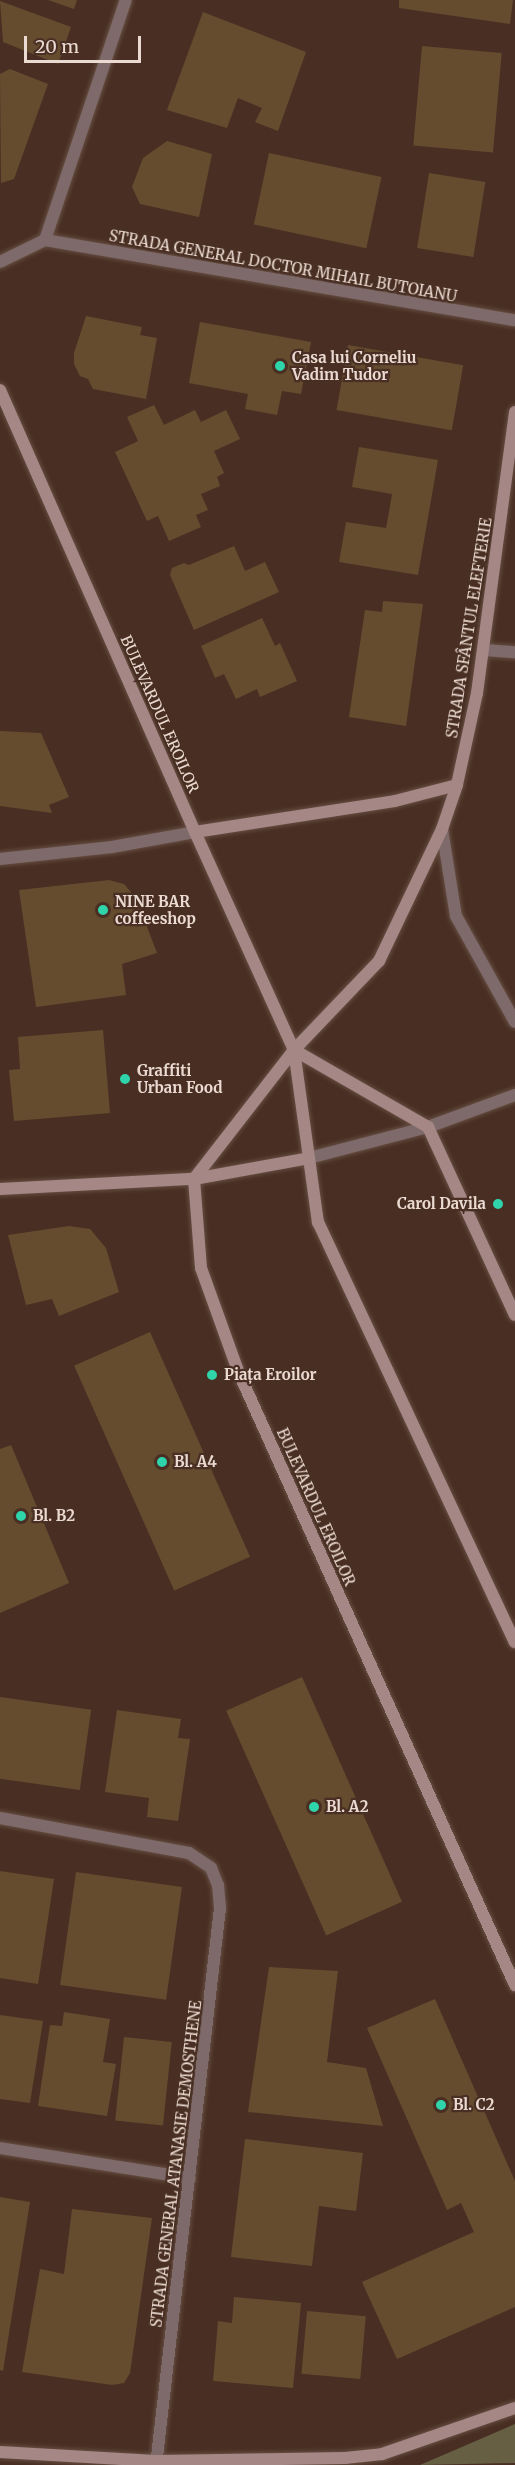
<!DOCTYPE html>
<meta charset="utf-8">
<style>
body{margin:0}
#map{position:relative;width:515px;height:2465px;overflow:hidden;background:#492f23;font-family:Merriweather,serif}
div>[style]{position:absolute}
.green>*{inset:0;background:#665f44}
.building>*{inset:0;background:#654c2f;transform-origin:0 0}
.roads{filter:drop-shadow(0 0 2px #664e42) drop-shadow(0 0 2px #664e42)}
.lane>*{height:12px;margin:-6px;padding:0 6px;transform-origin:6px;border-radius:6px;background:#7e6a6a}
.street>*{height:12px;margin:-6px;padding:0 6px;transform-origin:6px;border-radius:6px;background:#7e6a6a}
.secondary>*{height:12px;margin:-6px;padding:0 6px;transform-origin:6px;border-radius:6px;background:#a58786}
.dots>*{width:16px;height:16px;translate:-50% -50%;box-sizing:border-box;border:3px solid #492f23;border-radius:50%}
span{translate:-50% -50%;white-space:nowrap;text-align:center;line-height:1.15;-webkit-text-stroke:4.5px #492f23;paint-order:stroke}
.street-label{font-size:15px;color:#ebdad2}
.poi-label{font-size:15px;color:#ebdad2;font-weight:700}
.left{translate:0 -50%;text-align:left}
.right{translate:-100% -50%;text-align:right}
.scale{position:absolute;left:24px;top:36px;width:117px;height:27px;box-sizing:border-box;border:3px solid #ebdad2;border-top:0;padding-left:8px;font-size:18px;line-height:21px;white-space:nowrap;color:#ebdad2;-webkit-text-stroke:4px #492f23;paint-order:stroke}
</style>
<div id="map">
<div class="green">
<i style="clip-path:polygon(515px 2424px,515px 2463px,420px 2465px)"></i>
</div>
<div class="building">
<i style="clip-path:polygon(48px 0,77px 0,74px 9px)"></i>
<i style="clip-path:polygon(399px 0,513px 0,510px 24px,399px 8px)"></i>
<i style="clip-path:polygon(0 1px,71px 27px,58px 64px,3px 42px)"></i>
<i style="clip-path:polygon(203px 12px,306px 52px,278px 131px,255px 122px,262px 108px,238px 98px,227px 128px,167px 110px)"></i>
<i style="left:422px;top:46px;width:80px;height:100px;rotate:5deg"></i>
<i style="clip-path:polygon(10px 69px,48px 84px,14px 179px,1px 183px,0 74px)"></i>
<i style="clip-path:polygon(167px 141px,212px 154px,199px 217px,140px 204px,132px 187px,143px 158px)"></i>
<i style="left:269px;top:153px;width:115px;height:73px;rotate:12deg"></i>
<i style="left:429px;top:173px;width:57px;height:76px;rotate:9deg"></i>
<i style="clip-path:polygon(86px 316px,142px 327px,140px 335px,157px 338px,146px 399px,93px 389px,88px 379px,80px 376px,74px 364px,74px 353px)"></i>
<i style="clip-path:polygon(200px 322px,311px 342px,301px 394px,282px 391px,277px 415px,245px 409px,248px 394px,189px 383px)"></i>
<i style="left:348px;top:345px;width:117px;height:66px;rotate:10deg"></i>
<i style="clip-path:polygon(154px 405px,164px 425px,195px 410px,201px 422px,226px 410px,240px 439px,214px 451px,224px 473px,217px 477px,220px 486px,201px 494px,208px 510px,196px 515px,201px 527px,169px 541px,158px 516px,147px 521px,115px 452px,138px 441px,127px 417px)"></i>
<i style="clip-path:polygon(359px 447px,438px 460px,418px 575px,339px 562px,346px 522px,386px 528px,389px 512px,392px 494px,352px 487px)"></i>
<i style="clip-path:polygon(234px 546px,245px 571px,265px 562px,279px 592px,194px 630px,170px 575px,172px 568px,184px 563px,189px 565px)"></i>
<i style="clip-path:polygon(383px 601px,423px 604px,406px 726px,349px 717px,365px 610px,382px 612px)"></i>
<i style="clip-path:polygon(262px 618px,275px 646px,280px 643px,297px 681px,260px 697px,257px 689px,236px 699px,224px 674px,215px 678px,201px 646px)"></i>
<i style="clip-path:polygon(0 731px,41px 733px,69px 797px,49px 805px,52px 813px,0 806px)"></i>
<i style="clip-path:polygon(109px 880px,124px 884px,136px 898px,157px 953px,122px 964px,126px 995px,36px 1007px,19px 890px)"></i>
<i style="clip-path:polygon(103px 1030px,110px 1113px,14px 1121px,9px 1070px,20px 1069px,18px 1037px)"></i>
<i style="clip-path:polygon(69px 1226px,90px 1229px,106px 1248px,119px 1292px,59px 1316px,52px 1299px,26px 1305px,8px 1235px)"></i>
<i style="left:150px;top:1332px;width:246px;height:83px;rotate:66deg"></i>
<i style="clip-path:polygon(11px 1445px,69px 1583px,0 1613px,0 1449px)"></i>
<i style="left:302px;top:1677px;width:246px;height:83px;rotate:66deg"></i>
<i style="left:0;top:1697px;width:92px;height:81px;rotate:8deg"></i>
<i style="clip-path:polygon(117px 1710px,181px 1719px,178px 1738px,190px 1739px,178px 1821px,147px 1817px,149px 1798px,105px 1792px)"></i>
<i style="clip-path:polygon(0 1871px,54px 1879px,38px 1984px,0 1978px)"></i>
<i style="left:76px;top:1872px;width:107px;height:114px;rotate:8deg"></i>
<i style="clip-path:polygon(269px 1967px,338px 1971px,327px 2062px,366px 2068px,383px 2126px,248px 2112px)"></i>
<i style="clip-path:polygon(435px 1999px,515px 2181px,515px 2307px,397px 2359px,362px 2282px,474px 2232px,461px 2203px,447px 2210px,367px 2028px)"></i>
<i style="clip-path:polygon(64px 2012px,110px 2019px,103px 2062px,116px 2064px,107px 2116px,38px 2106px,50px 2025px,62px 2026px)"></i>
<i style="clip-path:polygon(0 2015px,43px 2021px,30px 2103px,0 2099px)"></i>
<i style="left:124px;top:2037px;width:48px;height:84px;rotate:6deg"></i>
<i style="clip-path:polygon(245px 2139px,363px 2153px,356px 2211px,319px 2206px,312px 2266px,231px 2257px)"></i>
<i style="clip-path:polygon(0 2197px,30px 2202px,3px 2371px,0 2370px)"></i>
<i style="clip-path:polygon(72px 2209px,152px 2218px,130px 2373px,124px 2383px,112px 2385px,22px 2372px,40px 2269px,64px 2274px)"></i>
<i style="clip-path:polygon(234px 2297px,301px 2303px,293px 2388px,213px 2381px,218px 2321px,232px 2323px)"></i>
<i style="left:307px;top:2311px;width:59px;height:63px;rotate:5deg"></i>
</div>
<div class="roads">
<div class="lane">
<i style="left:442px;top:829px;width:88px;rotate:80.9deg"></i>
<i style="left:456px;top:916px;width:121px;rotate:60.9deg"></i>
</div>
<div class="street">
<i style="left:45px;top:240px;width:477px;rotate:9.7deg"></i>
<i style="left:45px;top:240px;width:253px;rotate:-71.4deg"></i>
<i style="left:0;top:262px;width:50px;rotate:-26.1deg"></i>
<i style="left:484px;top:650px;width:31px;rotate:4deg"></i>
<i style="left:0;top:859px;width:113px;rotate:-6.1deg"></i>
<i style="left:112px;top:847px;width:84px;rotate:-10.2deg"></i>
<i style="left:309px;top:1158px;width:123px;rotate:-14.6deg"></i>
<i style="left:428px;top:1127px;width:93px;rotate:-20.2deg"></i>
<i style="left:0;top:1818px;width:192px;rotate:10.5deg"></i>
<i style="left:189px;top:1853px;width:27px;rotate:34deg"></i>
<i style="left:211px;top:1868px;width:18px;rotate:68deg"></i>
<i style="left:218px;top:1885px;width:23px;rotate:85deg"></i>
<i style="left:220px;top:1908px;width:561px;rotate:96.55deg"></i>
<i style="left:0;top:2148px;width:192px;rotate:9deg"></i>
</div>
<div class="secondary">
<i style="left:0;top:390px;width:483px;rotate:66.2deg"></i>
<i style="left:195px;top:832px;width:239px;rotate:65.6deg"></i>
<i style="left:294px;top:1050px;width:174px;rotate:82.1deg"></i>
<i style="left:318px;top:1222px;width:464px;rotate:64.9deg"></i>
<i style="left:515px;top:412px;width:284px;rotate:97.7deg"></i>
<i style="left:477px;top:693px;width:94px;rotate:102.3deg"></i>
<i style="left:457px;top:785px;width:46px;rotate:108.8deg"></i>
<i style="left:442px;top:829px;width:146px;rotate:115.5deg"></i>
<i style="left:379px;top:961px;width:123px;rotate:133.7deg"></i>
<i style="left:294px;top:1050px;width:163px;rotate:127.8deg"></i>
<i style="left:194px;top:1179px;width:89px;rotate:85.5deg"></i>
<i style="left:201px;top:1268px;width:109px;rotate:70.2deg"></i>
<i style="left:238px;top:1371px;width:674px;rotate:65.72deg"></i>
<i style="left:195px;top:832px;width:202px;rotate:-8.8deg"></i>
<i style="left:395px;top:801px;width:64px;rotate:-14.5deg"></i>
<i style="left:294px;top:1050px;width:155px;rotate:29.9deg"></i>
<i style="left:428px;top:1127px;width:207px;rotate:65.2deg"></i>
<i style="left:0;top:1189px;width:194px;rotate:-3deg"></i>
<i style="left:194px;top:1179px;width:117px;rotate:-10.3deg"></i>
<i style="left:0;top:2452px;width:156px;rotate:3.3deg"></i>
<i style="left:156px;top:2461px;width:189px;rotate:-0.9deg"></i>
<i style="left:345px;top:2458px;width:37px;rotate:-6deg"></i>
<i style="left:382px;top:2454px;width:141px;rotate:-19.1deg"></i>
</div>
</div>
<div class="dots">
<i style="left:280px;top:366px;background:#2fd4aa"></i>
<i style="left:103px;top:910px;background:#2fd4aa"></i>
<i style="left:125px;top:1079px;background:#2fd4aa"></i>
<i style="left:498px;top:1204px;background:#2fd4aa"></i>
<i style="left:212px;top:1375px;background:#2fd4aa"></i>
<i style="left:162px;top:1462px;background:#2fd4aa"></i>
<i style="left:21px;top:1516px;background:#2fd4aa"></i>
<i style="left:314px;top:1807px;background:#2fd4aa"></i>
<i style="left:441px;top:2105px;background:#2fd4aa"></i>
</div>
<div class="street-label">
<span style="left:283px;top:266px;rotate:10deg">STRADA GENERAL DOCTOR MIHAIL BUTOIANU</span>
<span style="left:469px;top:628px;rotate:-81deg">STRADA SFÂNTUL ELEFTERIE</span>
<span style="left:160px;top:714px;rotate:66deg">BULEVARDUL EROILOR</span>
<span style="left:316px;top:1507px;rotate:66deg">BULEVARDUL EROILOR</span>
<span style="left:176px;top:2164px;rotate:-83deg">STRADA GENERAL ATANASIE DEMOSTHENE</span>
</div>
<div class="poi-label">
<span class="left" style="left:292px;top:366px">Casa lui Corneliu<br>Vadim Tudor</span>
<span class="left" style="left:115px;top:910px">NINE BAR<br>coffeeshop</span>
<span class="left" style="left:137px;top:1079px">Graffiti<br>Urban Food</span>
<span class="right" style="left:486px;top:1204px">Carol Davila</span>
<span class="left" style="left:224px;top:1375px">Piața Eroilor</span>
<span class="left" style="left:174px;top:1462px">Bl. A4</span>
<span class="left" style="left:33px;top:1516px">Bl. B2</span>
<span class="left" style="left:326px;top:1807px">Bl. A2</span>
<span class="left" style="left:453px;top:2105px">Bl. C2</span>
</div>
<div class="scale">20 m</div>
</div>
